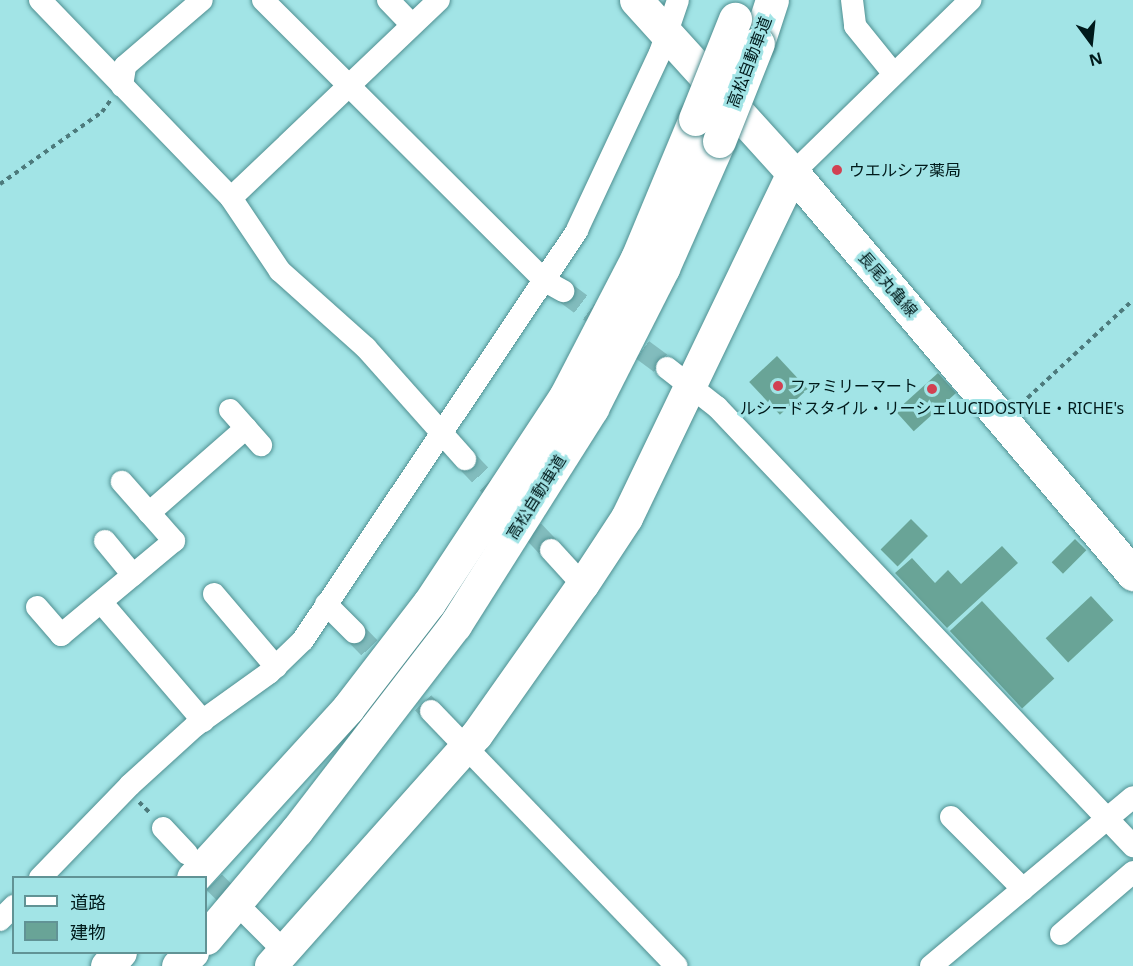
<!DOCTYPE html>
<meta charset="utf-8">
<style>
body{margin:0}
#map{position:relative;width:1133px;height:966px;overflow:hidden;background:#a2e4e6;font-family:"Noto Sans","Noto Sans JP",sans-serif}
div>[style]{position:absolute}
.building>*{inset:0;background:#69a497;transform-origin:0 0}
.street-tunnel>*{height:22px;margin-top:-11px;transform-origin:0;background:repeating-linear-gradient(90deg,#82bcbd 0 22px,transparent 0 33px)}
.path>*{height:4px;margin-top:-2px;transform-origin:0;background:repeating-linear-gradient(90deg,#4d7a7c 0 4.5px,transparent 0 9px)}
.roads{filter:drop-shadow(0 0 2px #4f8f91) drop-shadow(0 0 2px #4f8f91)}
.street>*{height:22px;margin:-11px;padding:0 11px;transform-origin:11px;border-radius:11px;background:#fff}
.secondary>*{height:32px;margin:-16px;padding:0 16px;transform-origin:16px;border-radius:16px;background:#fff}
.primary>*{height:33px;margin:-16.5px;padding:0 16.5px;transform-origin:16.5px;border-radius:16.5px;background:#fff}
.highway>*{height:33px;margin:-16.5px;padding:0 16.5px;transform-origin:16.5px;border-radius:16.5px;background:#fff}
.bridges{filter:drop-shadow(0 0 2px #4f8f91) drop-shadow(0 0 2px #4f8f91)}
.highway-bridge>*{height:33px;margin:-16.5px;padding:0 16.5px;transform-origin:16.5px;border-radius:16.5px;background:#fff}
.dots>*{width:16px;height:16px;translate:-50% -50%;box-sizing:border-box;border:3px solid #a2e4e6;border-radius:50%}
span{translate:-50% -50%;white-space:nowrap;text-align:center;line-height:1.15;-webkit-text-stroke:6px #a2e4e6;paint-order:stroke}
.street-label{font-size:16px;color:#001a1b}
.poi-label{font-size:16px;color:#001a1b}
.left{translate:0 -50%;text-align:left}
.legend{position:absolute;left:12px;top:876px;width:195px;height:78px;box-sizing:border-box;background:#a2e4e6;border:2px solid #619395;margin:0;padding:8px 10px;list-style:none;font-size:18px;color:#001a1b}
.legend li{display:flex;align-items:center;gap:12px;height:30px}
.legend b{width:30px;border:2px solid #619395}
.north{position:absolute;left:1061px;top:12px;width:60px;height:60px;-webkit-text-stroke:4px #a2e4e6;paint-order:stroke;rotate:165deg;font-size:16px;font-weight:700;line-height:24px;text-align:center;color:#001a1b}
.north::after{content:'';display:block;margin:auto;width:21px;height:27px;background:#001a1b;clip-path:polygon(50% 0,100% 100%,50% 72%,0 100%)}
</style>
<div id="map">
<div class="building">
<i style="left:777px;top:356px;width:45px;height:38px;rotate:47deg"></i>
<i style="left:938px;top:373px;width:27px;height:57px;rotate:48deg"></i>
<i style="left:911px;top:519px;width:24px;height:43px;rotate:45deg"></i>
<i style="left:1075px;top:539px;width:16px;height:33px;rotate:45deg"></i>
<i style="clip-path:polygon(1002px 546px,1018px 563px,947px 628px,895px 573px,912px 558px,935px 583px,948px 570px,961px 584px)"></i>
<i style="left:1091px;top:596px;width:33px;height:62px;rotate:47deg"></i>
<i style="left:982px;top:601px;width:106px;height:44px;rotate:47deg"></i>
</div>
<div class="street-tunnel">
<i style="left:563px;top:291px;width:129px;rotate:36.5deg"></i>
<i style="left:465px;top:459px;width:125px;rotate:46.6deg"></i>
<i style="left:354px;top:632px;width:110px;rotate:45.7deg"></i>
<i style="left:191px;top:859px;width:75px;rotate:45deg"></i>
</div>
<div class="path">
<i style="left:0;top:184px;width:125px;rotate:-35.2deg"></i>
<i style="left:102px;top:112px;width:14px;rotate:-54deg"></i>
<i style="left:1021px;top:404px;width:153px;rotate:-42.9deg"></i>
<i style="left:139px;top:802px;width:17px;rotate:45deg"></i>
</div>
<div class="roads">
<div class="street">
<i style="left:40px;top:0;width:275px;rotate:46deg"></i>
<i style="left:231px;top:198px;width:287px;rotate:-43.6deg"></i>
<i style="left:263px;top:0;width:398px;rotate:44.9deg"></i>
<i style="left:545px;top:281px;width:21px;rotate:29deg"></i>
<i style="left:388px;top:0;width:33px;rotate:46deg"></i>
<i style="left:852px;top:0;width:26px;rotate:83deg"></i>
<i style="left:855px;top:26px;width:60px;rotate:51deg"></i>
<i style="left:122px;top:86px;width:20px;rotate:-81deg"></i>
<i style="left:125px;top:66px;width:101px;rotate:-40.6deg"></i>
<i style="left:793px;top:173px;width:248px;rotate:-44.3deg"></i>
<i style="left:231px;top:198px;width:88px;rotate:56.1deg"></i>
<i style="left:280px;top:271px;width:115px;rotate:41.8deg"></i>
<i style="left:366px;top:348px;width:149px;rotate:48.3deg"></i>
<i style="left:667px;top:368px;width:63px;rotate:38deg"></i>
<i style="left:717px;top:407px;width:605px;rotate:46.54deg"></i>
<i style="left:230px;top:410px;width:47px;rotate:48.5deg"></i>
<i style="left:149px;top:513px;width:129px;rotate:-41.2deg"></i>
<i style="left:105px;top:541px;width:44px;rotate:50.5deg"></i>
<i style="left:551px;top:550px;width:47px;rotate:47.6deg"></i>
<i style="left:214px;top:594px;width:96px;rotate:49.7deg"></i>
<i style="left:101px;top:602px;width:157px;rotate:49.4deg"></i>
<i style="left:326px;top:604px;width:40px;rotate:45deg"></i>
<i style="left:37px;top:607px;width:37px;rotate:49deg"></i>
<i style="left:61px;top:635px;width:147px;rotate:-39.8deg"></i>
<i style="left:174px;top:541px;width:79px;rotate:-131.4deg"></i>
<i style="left:431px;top:711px;width:354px;rotate:46.1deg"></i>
<i style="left:951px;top:817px;width:102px;rotate:45deg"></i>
<i style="left:163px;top:828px;width:35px;rotate:47deg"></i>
<i style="left:40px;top:878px;width:129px;rotate:-45.9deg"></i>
<i style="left:130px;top:785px;width:88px;rotate:-42.2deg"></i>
<i style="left:195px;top:726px;width:91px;rotate:-35.6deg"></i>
<i style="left:269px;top:673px;width:47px;rotate:-44.1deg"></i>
<i style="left:303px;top:640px;width:493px;rotate:-56.2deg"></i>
<i style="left:577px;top:230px;width:195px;rotate:-64.9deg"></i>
<i style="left:660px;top:53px;width:56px;rotate:-71.2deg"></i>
<i style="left:248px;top:915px;width:52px;rotate:45deg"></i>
<i style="left:0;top:920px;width:20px;rotate:-45deg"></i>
<i style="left:1061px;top:934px;width:95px;rotate:-40.7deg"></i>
<i style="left:931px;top:966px;width:263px;rotate:-39.9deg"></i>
</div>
<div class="secondary">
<i style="left:271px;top:966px;width:310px;rotate:-48.3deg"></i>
<i style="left:477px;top:735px;width:184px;rotate:-54.8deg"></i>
<i style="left:583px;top:585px;width:80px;rotate:-56.7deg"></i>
<i style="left:627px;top:518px;width:383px;rotate:-64.3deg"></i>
</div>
<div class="primary">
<i style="left:636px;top:0;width:234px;rotate:47.8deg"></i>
<i style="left:793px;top:173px;width:526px;rotate:49.71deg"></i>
</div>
<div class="highway">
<i style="left:758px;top:43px;width:45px;rotate:-72deg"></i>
<i style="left:193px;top:878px;width:230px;rotate:-47.6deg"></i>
<i style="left:348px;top:708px;width:133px;rotate:-52.4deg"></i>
<i style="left:429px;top:603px;width:249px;rotate:-56.6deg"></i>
<i style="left:566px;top:395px;width:154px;rotate:-62.6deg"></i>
<i style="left:637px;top:258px;width:151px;rotate:-67.4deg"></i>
<i style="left:206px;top:938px;width:141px;rotate:-49.9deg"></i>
<i style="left:297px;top:830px;width:259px;rotate:-52.4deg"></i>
<i style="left:455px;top:625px;width:257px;rotate:-57.7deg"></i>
<i style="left:592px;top:408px;width:157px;rotate:-63.1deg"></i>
<i style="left:663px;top:268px;width:139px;rotate:-66.2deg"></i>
<i style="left:107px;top:966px;width:19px;rotate:-47deg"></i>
<i style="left:178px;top:966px;width:20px;rotate:-45deg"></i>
</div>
</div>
<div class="bridges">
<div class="highway-bridge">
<i style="left:695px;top:119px;width:108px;rotate:-68.2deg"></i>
<i style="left:719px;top:141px;width:105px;rotate:-68.3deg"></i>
</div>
</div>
<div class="dots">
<i style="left:837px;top:170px;background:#d14152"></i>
<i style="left:778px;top:386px;background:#d14152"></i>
<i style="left:932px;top:389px;background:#d14152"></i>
</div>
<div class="street-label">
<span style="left:749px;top:62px;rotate:-69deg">高松自動車道</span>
<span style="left:888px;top:284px;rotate:49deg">長尾丸亀線</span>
<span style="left:536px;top:497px;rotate:-58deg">高松自動車道</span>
</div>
<div class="poi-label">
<span class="left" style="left:849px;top:170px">ウエルシア薬局</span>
<span class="left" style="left:790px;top:386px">ファミリーマート</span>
<span style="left:932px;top:408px">ルシードスタイル・リーシェLUCIDOSTYLE・RICHE's</span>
</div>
<ul class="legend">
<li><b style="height:8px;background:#fff"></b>道路</li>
<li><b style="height:16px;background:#69a497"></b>建物</li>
</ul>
<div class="north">N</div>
</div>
